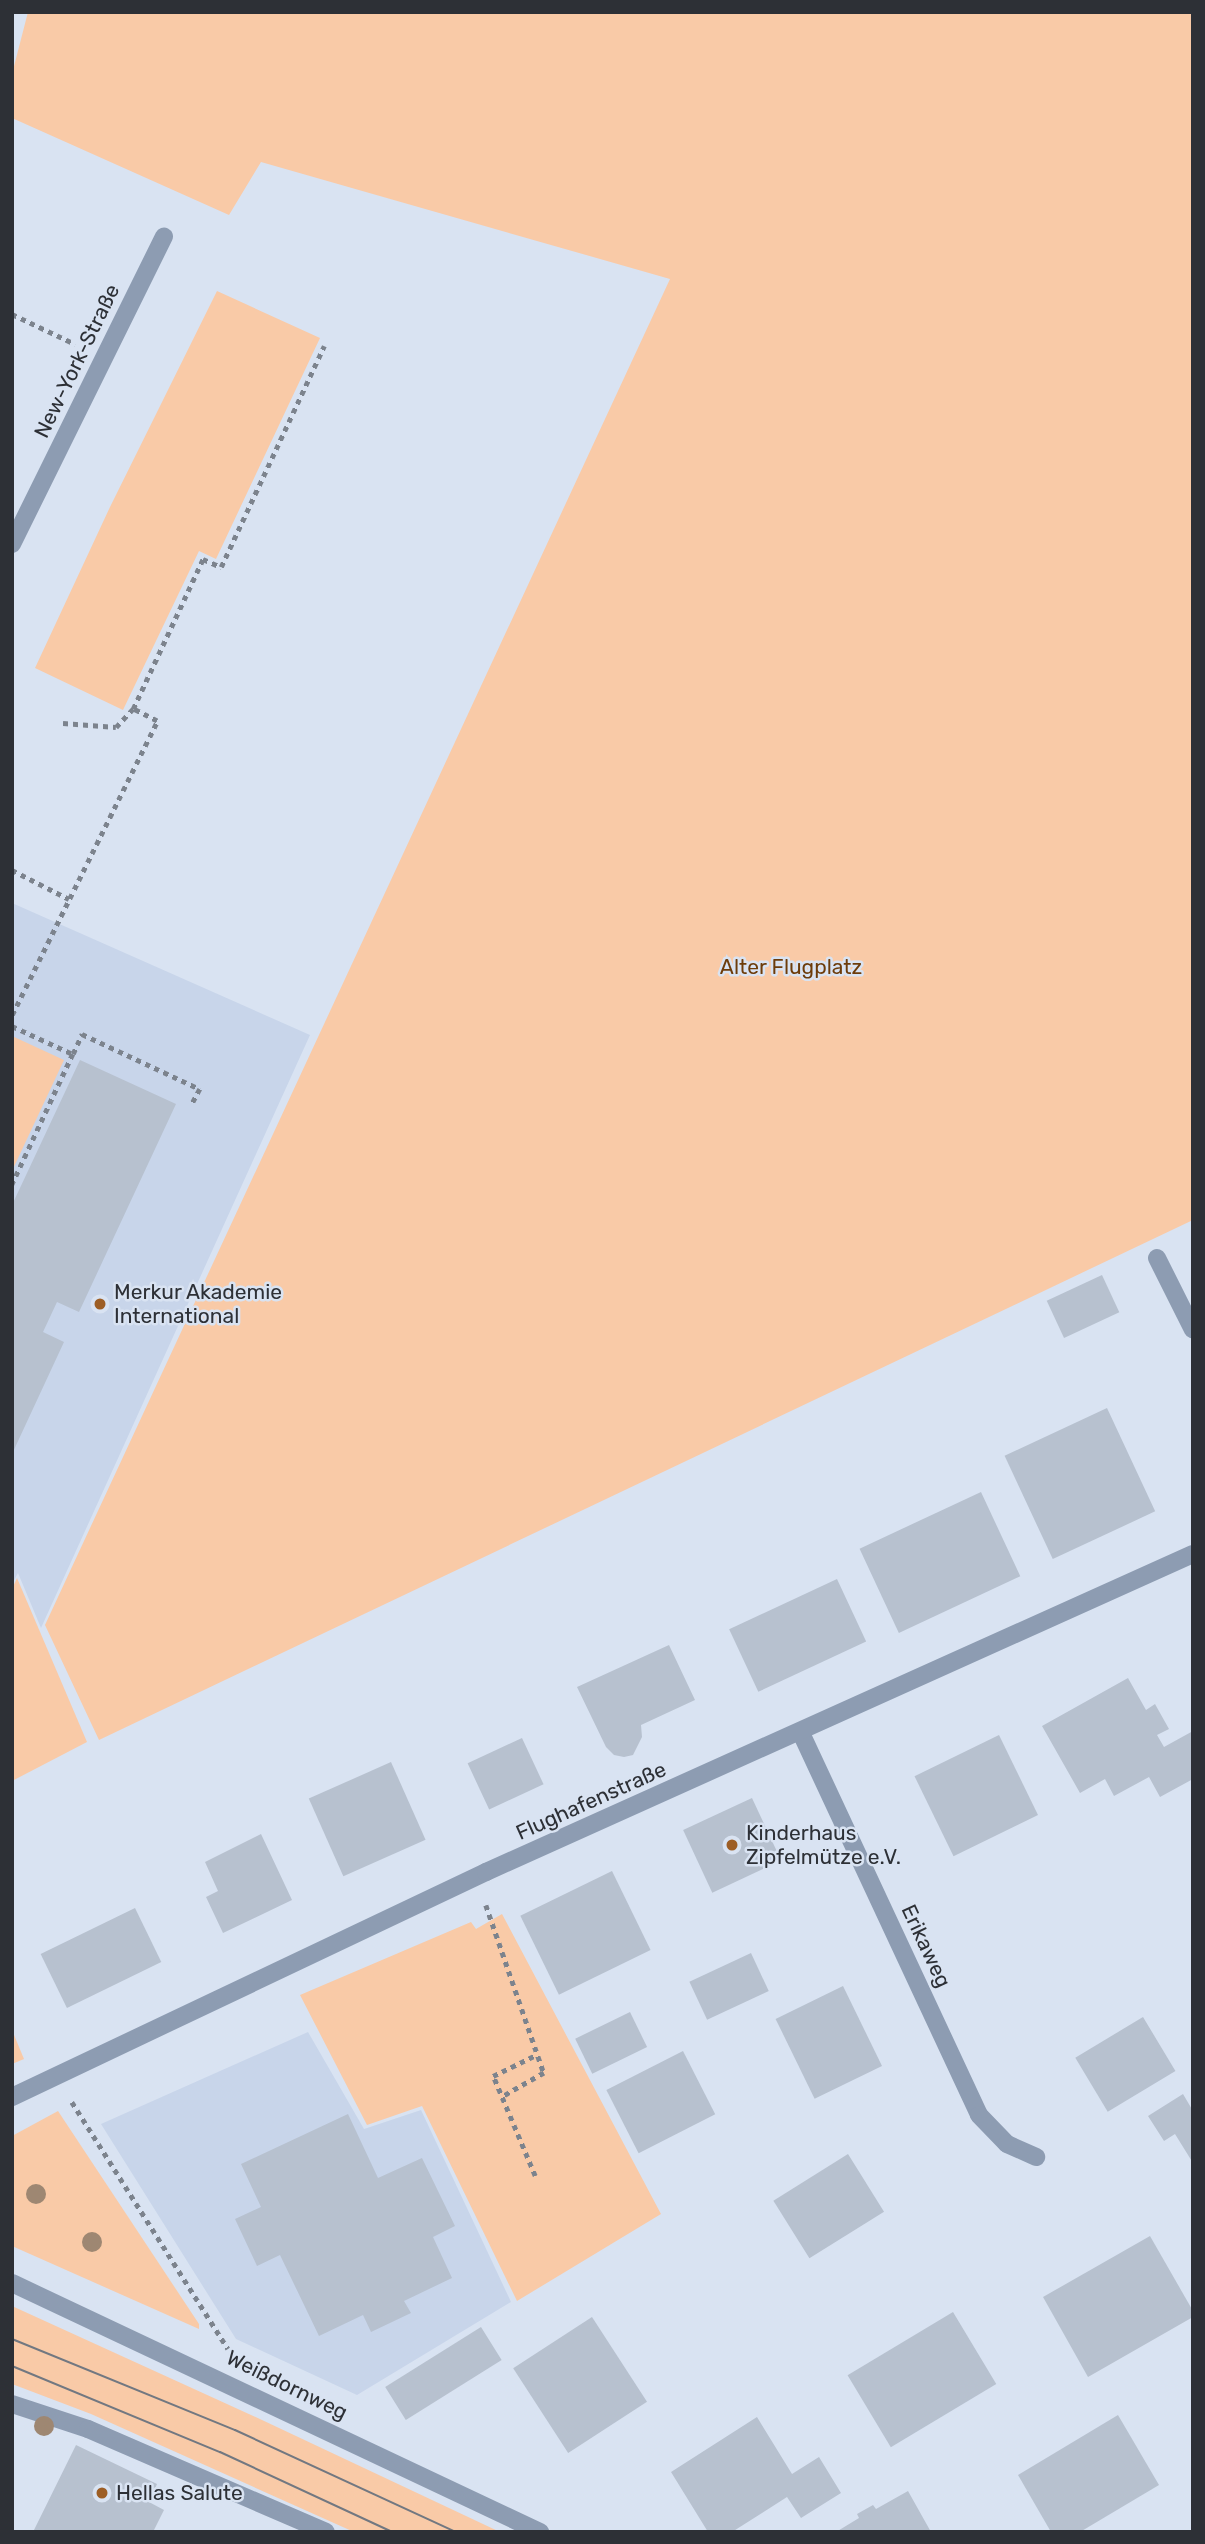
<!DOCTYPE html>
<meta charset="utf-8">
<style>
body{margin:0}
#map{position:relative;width:1205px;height:2544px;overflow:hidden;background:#d9e3f2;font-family:Rubik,sans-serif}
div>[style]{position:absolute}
.built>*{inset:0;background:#c8d5ea}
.green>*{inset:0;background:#f9caa7}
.building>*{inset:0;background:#b7c1cf;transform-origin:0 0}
.path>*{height:4.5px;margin-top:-2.25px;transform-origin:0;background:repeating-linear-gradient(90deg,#7c838d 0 5px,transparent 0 10px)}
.lane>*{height:18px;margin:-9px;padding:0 9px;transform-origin:9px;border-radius:9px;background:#8d9cb2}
.street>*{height:18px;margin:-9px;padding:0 9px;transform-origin:9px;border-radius:9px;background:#8d9cb2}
.tram>*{height:2px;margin:-1px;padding:0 1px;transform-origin:1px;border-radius:1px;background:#727881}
.trees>*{width:20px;height:20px;margin:-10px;border-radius:50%;background:#9e8772}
.dots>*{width:19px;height:19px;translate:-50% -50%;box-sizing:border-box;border:4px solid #d9e3f2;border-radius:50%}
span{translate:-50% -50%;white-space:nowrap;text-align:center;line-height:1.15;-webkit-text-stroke:5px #d9e3f2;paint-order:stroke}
.street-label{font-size:21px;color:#2d3036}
.park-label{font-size:21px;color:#6d3c0a}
.poi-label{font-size:21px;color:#2d3036}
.left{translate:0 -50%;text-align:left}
.frame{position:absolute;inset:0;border:14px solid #2d3036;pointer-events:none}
</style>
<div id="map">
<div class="built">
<i style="clip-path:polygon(12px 903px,310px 1035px,41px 1628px,18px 1573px,12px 1584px)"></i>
<i style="clip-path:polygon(308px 2032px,364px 2129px,421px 2110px,511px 2302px,357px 2395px,236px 2339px,101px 2124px)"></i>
</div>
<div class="green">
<i style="clip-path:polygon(28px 12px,1193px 12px,1193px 1220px,99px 1740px,45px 1625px,670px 279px,261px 162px,229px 215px,12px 118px,12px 74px)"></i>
<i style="clip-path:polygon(217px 291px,320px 338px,216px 559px,199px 551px,123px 710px,35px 668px,110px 507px)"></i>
<i style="clip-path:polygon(12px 1036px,64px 1060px,12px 1171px)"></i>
<i style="clip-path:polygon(17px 1578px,87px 1742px,12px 1781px,12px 1589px)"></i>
<i style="clip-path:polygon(502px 1914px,661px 2214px,517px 2301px,422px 2106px,367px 2125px,300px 1995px,471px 1922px,476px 1929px)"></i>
<i style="clip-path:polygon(12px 2030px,24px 2059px,12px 2064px)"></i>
<i style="clip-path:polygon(58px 2111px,199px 2324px,199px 2329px,12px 2246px,12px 2136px)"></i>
<i style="clip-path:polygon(12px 2306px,262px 2420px,500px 2532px,354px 2532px,91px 2414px,12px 2384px)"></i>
</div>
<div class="building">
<i style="clip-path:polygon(80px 1060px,176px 1104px,79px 1312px,57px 1302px,43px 1332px,64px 1342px,12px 1454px,12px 1205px)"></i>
<i style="left:1102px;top:1275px;width:41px;height:61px;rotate:65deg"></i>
<i style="left:1107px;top:1408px;width:114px;height:113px;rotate:65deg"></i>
<i style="left:981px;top:1492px;width:93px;height:134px;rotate:65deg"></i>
<i style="left:837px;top:1579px;width:69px;height:119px;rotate:65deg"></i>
<i style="clip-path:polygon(669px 1645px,695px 1700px,641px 1725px,642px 1737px,633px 1755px,624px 1757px,614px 1755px,606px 1747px,577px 1687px)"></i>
<i style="clip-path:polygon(1128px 1678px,1146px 1710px,1155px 1704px,1169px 1729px,1157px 1735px,1164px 1747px,1193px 1731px,1193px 1779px,1160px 1797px,1149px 1777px,1114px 1796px,1105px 1779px,1080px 1793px,1042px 1726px)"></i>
<i style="left:999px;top:1735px;width:89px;height:94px;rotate:64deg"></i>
<i style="left:522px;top:1738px;width:51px;height:60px;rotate:65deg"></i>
<i style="left:391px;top:1762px;width:85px;height:90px;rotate:66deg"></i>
<i style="left:752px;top:1798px;width:69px;height:76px;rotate:65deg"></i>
<i style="clip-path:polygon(261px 1834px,292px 1900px,223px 1933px,206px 1897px,218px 1891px,205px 1862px)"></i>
<i style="left:612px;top:1871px;width:88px;height:102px;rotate:64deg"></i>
<i style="left:135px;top:1908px;width:60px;height:105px;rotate:64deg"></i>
<i style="left:751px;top:1953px;width:42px;height:68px;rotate:65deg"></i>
<i style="left:843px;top:1986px;width:89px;height:75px;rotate:64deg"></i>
<i style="left:630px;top:2012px;width:39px;height:61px;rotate:64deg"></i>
<i style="left:1143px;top:2017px;width:63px;height:79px;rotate:59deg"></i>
<i style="left:683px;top:2051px;width:71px;height:86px;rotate:63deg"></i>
<i style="clip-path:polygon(1183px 2094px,1193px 2111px,1193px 2163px,1175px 2134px,1164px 2141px,1148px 2116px)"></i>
<i style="clip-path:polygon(348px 2114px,378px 2178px,422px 2158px,455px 2226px,433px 2237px,452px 2278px,404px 2301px,411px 2313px,371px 2332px,363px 2315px,319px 2336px,280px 2255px,257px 2266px,235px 2219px,261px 2207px,241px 2164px)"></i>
<i style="left:848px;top:2154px;width:68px;height:88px;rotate:58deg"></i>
<i style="clip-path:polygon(1150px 2236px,1193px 2311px,1193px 2317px,1088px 2377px,1043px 2297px)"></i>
<i style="left:953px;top:2312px;width:84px;height:123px;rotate:59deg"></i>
<i style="left:592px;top:2317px;width:101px;height:94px;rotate:57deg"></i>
<i style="left:481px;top:2327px;width:39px;height:113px;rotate:58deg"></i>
<i style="clip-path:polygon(1118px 2415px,1159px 2485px,1080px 2532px,1051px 2532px,1018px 2475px)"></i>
<i style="clip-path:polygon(757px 2417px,792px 2474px,819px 2457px,841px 2493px,801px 2518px,787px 2497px,732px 2532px,708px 2532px,671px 2472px)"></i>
<i style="clip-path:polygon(76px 2445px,157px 2484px,149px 2502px,164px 2510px,153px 2532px,33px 2532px)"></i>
<i style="clip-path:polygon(908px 2491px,931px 2532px,836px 2532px,859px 2518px,857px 2514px,873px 2505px,876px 2509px)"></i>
</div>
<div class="path">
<i style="left:12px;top:314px;width:70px;rotate:25.5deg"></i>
<i style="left:63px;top:723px;width:53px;rotate:4.3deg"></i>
<i style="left:116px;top:727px;width:25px;rotate:-47deg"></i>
<i style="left:12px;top:870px;width:64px;rotate:27deg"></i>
<i style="left:12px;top:1015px;width:328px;rotate:-63.7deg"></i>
<i style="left:157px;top:721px;width:27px;rotate:-153deg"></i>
<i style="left:133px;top:709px;width:166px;rotate:-65deg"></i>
<i style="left:203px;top:559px;width:20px;rotate:24deg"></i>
<i style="left:221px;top:567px;width:244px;rotate:-65deg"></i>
<i style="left:12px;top:1026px;width:67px;rotate:24.7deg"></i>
<i style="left:73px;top:1054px;width:145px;rotate:115deg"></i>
<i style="left:73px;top:1054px;width:22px;rotate:-66deg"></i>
<i style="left:82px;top:1034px;width:130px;rotate:25deg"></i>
<i style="left:200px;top:1089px;width:17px;rotate:118deg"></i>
<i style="left:486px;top:1905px;width:178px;rotate:71deg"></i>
<i style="left:544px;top:2073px;width:48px;rotate:150.3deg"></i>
<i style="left:72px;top:2102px;width:292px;rotate:57.7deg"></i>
<i style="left:535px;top:2176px;width:108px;rotate:-112.8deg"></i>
<i style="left:493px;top:2076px;width:50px;rotate:-26.1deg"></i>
</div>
<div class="lane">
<i style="left:12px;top:544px;width:343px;rotate:-63.7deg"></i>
<i style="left:12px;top:2404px;width:80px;rotate:18.2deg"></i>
<i style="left:88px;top:2429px;width:259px;rotate:23.4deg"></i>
</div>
<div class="street">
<i style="left:1157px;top:1258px;width:80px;rotate:63.4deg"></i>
<i style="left:801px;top:1733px;width:421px;rotate:65deg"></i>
<i style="left:979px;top:2115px;width:40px;rotate:46deg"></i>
<i style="left:1007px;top:2144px;width:32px;rotate:24deg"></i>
<i style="left:12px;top:2097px;width:525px;rotate:-25.39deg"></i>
<i style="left:486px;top:1872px;width:775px;rotate:-24.22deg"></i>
<i style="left:12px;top:2283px;width:584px;rotate:25.25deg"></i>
</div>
<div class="tram">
<i style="left:12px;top:2339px;width:241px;rotate:22.2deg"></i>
<i style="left:235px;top:2430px;width:243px;rotate:24.8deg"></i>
<i style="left:12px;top:2366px;width:225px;rotate:22.5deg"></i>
<i style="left:220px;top:2452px;width:190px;rotate:24.9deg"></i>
</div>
<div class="trees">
<i style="left:36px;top:2194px"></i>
<i style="left:92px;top:2242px"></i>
<i style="left:44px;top:2426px"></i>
</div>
<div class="dots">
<i style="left:100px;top:1304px;background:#9d5e25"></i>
<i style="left:732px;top:1845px;background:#9d5e25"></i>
<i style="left:102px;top:2493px;background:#9d5e25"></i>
</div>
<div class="street-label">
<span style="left:77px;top:361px;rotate:-64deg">New-York-Straße</span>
<span style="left:591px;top:1801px;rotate:-24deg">Flughafenstraße</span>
<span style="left:926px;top:1946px;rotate:65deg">Erikaweg</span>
<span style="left:287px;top:2385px;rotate:26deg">Weißdornweg</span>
</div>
<div class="park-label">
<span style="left:791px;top:967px">Alter Flugplatz</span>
</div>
<div class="poi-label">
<span class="left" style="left:114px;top:1304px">Merkur Akademie<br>International</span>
<span class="left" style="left:746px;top:1845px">Kinderhaus<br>Zipfelmütze e.V.</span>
<span class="left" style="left:116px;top:2493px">Hellas Salute</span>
</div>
<div class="frame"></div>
</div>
